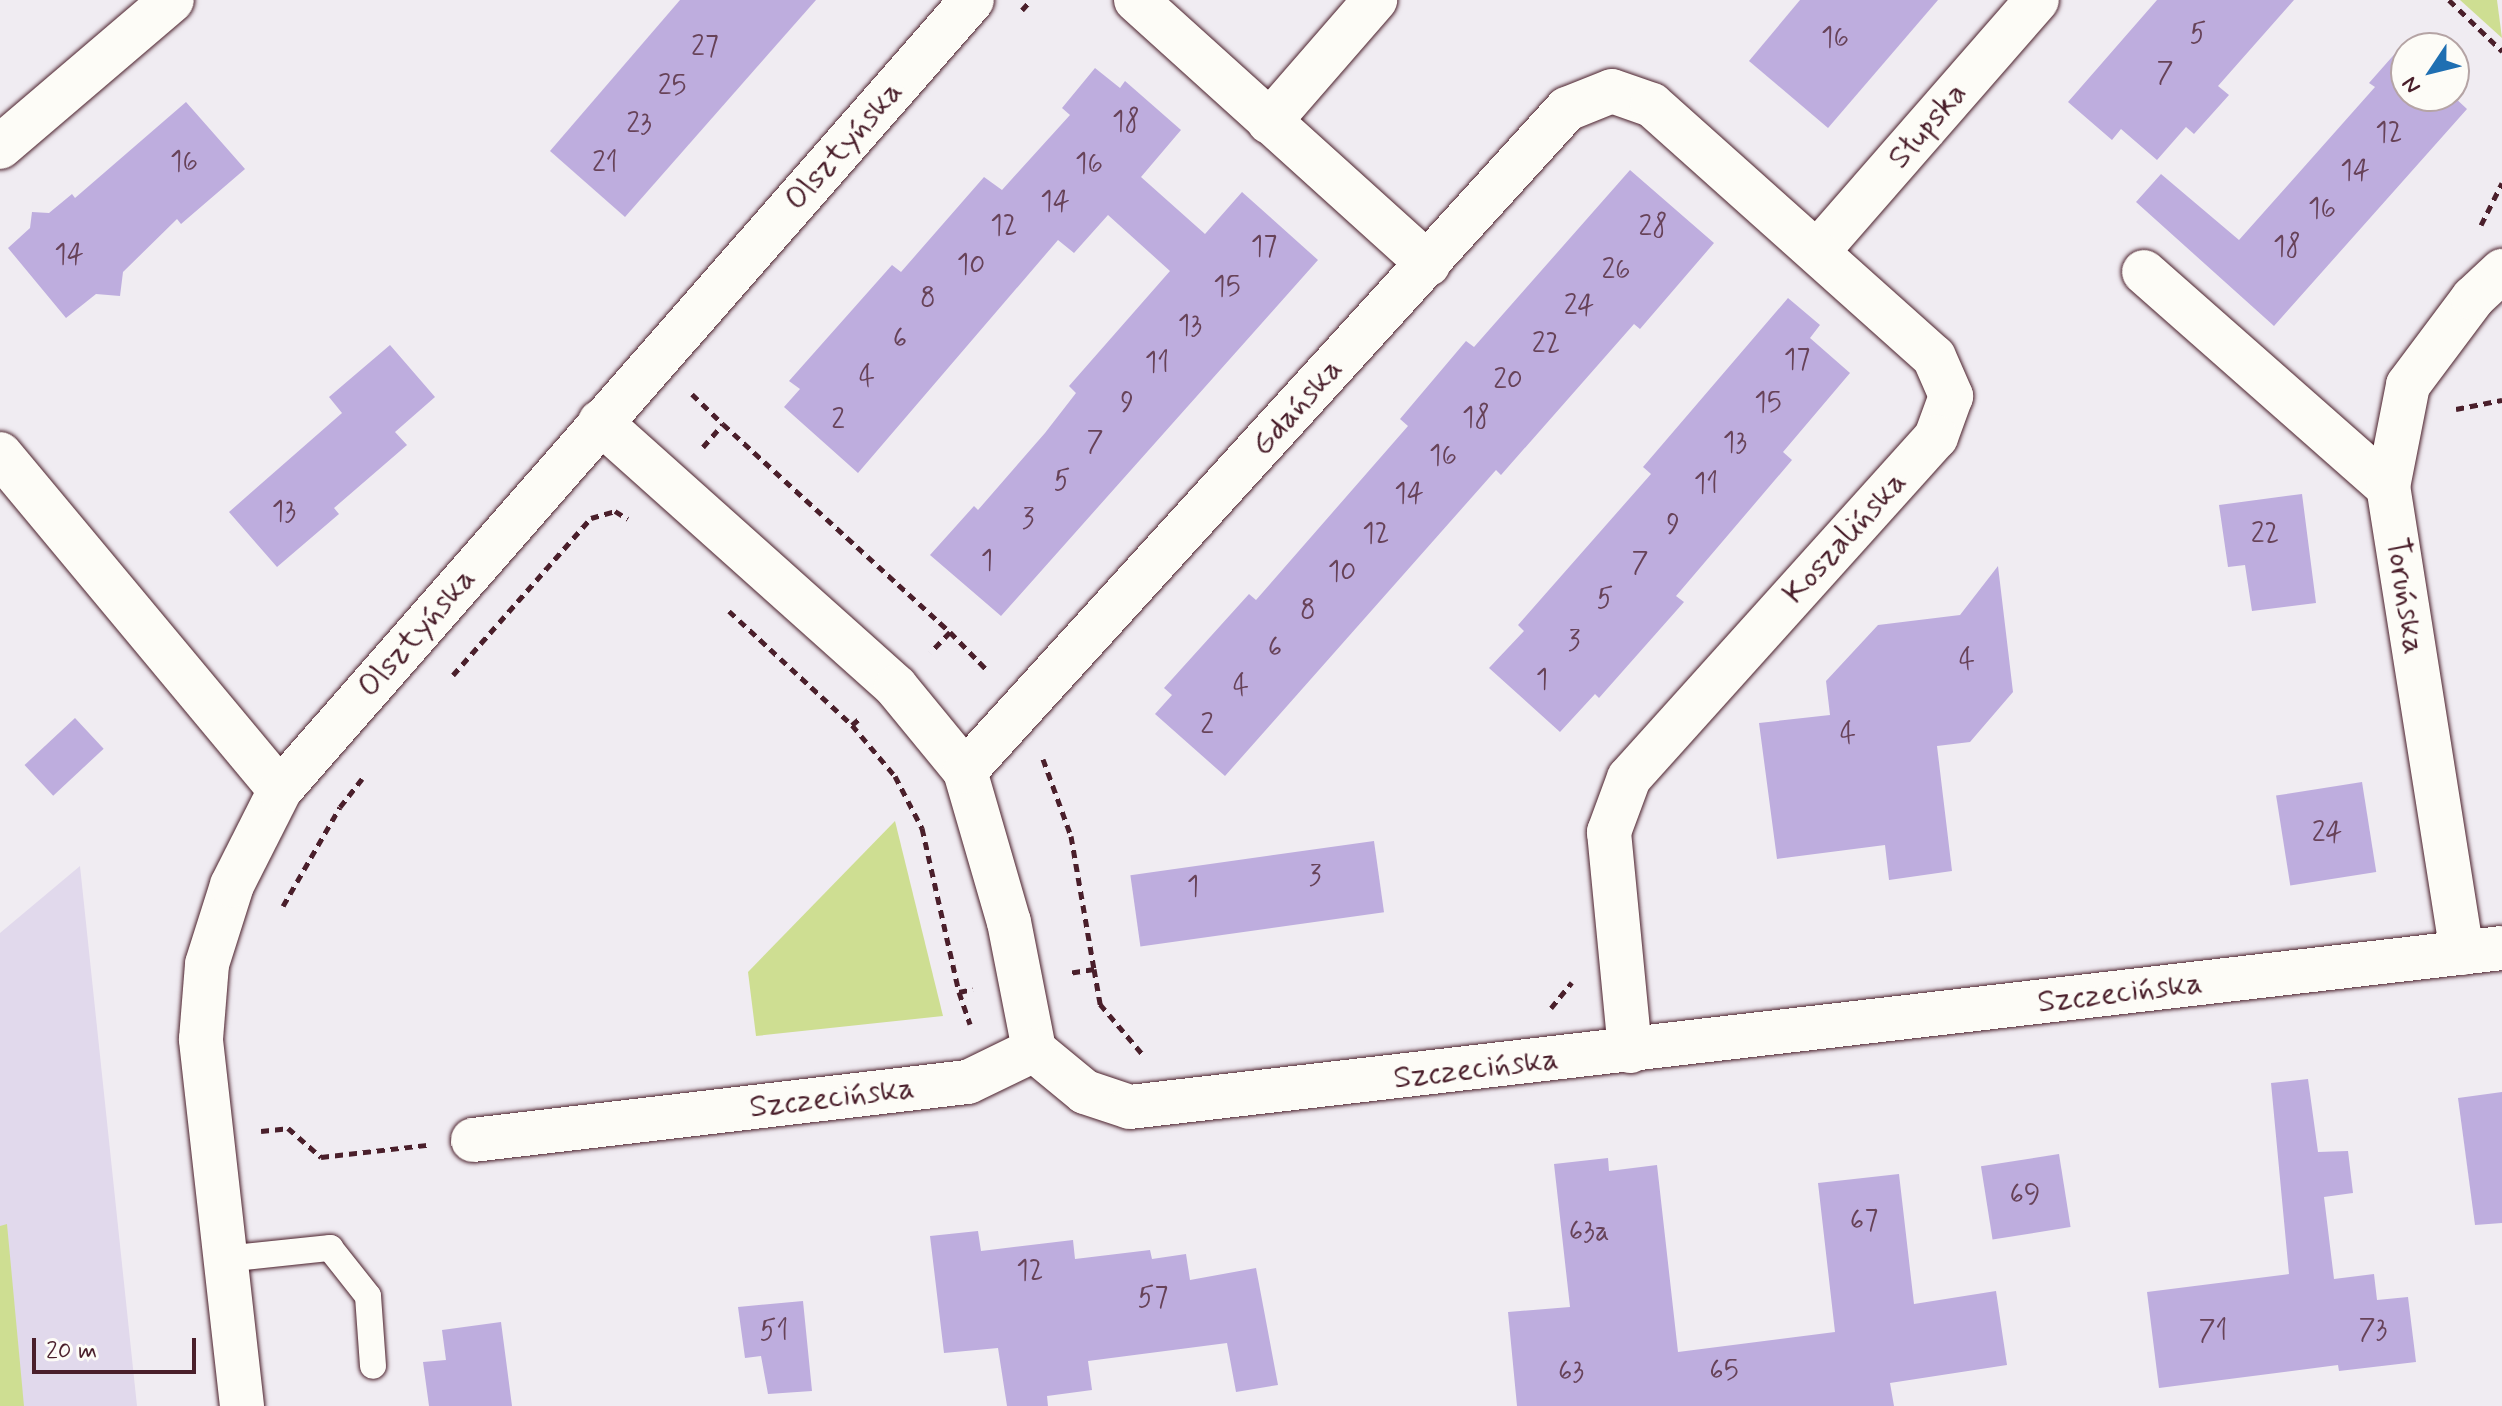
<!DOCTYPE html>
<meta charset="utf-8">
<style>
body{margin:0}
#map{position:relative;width:2502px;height:1406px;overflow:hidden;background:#f0ecf2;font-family:Mynerve,sans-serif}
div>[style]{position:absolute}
.built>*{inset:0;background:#e1d9ec}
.green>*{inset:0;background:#cede92}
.building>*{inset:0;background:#beadde;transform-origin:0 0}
.path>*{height:5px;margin-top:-2.5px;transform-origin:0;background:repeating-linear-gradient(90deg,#4a1f2b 0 8px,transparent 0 14px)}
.roads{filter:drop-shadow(0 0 2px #4a1f2b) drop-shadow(0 0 2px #4a1f2b)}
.service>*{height:26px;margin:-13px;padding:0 13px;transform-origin:13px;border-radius:13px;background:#fdfcf7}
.minor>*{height:44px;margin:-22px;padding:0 22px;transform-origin:22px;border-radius:22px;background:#fdfcf7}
span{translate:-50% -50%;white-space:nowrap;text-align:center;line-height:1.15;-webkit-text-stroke:7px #fdfcf7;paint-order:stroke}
.number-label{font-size:28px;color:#674258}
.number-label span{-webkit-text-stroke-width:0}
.street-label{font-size:32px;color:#4a1f2b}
.north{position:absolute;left:2390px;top:32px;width:80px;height:80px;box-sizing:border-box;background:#fdfcf7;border:2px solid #b5a4a5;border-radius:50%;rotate:235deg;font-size:22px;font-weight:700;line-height:32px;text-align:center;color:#4a1f2b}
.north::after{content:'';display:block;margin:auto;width:28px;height:36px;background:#1f6fb2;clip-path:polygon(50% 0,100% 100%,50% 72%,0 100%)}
.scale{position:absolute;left:32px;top:1338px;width:164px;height:36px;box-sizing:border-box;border:4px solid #4a1f2b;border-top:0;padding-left:10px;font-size:24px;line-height:28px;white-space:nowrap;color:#4a1f2b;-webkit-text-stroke:6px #fdfcf7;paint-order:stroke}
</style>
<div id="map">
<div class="built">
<i style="clip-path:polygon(80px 866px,137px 1406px,0 1406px,0 933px)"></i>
</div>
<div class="green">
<i style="clip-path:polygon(2460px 0,2497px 0,2502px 38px)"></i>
<i style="clip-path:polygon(895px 821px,943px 1016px,756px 1036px,748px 972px)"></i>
<i style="clip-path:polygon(7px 1224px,24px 1406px,0 1406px,0 1226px)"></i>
</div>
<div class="building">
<i style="clip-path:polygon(680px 0,816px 0,625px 217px,550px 151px)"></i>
<i style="clip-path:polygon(1800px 0,1938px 0,1828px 128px,1749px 61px)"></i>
<i style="clip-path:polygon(2157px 0,2294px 0,2218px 86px,2229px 95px,2194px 134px,2186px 127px,2157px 160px,2121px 129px,2112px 140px,2068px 102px)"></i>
<i style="clip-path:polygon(2399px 49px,2406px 55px,2406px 96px,2453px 96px,2467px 109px,2274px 326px,2136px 202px,2161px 174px,2239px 240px,2375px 87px,2369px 83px)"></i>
<i style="clip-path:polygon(1095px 68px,1120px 88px,1125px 81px,1181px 130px,1141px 177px,1205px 234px,1242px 192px,1318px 260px,1001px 616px,930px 555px,974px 506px,978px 510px,1045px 433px,1076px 393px,1069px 386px,1170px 271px,1108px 215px,1074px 253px,1058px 240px,858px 473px,784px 407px,800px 389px,789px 381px,892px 265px,901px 272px,984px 177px,1002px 190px,1070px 115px,1062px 108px)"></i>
<i style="clip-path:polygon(186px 102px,245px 169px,181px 224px,177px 219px,123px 272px,120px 296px,96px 294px,66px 318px,8px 248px,30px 228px,32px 212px,49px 213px,72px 194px,75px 198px)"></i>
<i style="clip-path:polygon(1630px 170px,1714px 243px,1640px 329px,1634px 324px,1501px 475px,1496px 470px,1225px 776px,1155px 714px,1172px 695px,1164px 688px,1249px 594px,1256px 600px,1408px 426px,1400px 419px,1466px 341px,1474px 347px)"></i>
<i style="clip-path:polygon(1788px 298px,1820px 325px,1810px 338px,1850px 373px,1783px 452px,1792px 460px,1676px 596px,1684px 602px,1599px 698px,1595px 694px,1560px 732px,1489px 668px,1524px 631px,1518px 625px,1651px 474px,1643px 467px)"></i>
<i style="clip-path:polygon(390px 345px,435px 397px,395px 432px,407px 445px,334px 508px,339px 514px,277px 567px,229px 512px,342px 413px,329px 397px)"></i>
<i style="clip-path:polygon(2302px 494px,2316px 603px,2252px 611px,2245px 565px,2228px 567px,2219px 505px)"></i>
<i style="clip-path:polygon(1998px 566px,2013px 692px,1970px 742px,1937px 746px,1952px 871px,1889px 880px,1885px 845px,1777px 859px,1759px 723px,1830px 715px,1826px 681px,1878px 625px,1960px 615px)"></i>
<i style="left:75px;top:718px;width:42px;height:69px;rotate:47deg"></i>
<i style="left:2362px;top:782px;width:91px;height:87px;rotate:81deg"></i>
<i style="left:1374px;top:841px;width:72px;height:246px;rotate:82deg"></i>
<i style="clip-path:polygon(2308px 1079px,2318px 1152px,2348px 1151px,2353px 1193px,2324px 1197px,2334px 1279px,2374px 1274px,2377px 1300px,2408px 1297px,2416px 1362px,2339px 1371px,2338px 1365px,2159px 1388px,2147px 1292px,2289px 1274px,2271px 1083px)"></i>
<i style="clip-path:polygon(2502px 1092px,2502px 1223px,2475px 1225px,2458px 1098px)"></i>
<i style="left:2059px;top:1154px;width:74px;height:79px;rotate:81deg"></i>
<i style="clip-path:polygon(1608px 1158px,1609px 1171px,1657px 1165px,1678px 1352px,1835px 1332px,1818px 1183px,1899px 1174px,1914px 1304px,1996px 1291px,2007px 1365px,1890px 1383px,1894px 1406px,1517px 1406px,1508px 1312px,1570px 1307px,1554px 1164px)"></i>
<i style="clip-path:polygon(978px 1231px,981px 1251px,1073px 1240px,1075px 1259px,1150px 1250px,1152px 1259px,1186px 1254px,1190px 1280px,1256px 1268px,1278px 1385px,1236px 1392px,1227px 1343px,1088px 1361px,1092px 1390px,1047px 1396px,1048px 1406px,1007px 1406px,998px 1348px,944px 1353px,930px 1236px)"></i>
<i style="clip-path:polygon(803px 1301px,812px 1391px,768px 1394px,761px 1356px,745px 1358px,738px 1307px)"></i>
<i style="clip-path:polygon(501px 1322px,512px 1406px,429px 1406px,423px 1362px,446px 1360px,442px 1330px)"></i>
</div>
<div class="path">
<i style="left:2449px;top:0;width:74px;rotate:43.9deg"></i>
<i style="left:1022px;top:10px;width:13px;rotate:-48deg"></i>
<i style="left:2481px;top:225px;width:47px;rotate:-63.4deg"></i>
<i style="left:692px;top:394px;width:43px;rotate:44.1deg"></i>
<i style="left:2456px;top:409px;width:47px;rotate:-11.1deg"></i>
<i style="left:703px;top:447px;width:30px;rotate:-49deg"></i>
<i style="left:723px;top:424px;width:308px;rotate:42.5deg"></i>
<i style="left:950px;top:632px;width:28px;rotate:134deg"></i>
<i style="left:729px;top:611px;width:168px;rotate:42.8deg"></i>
<i style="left:852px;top:725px;width:9px;rotate:-41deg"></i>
<i style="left:950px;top:632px;width:54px;rotate:45.7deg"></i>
<i style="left:453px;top:675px;width:209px;rotate:-48.7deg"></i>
<i style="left:591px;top:518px;width:25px;rotate:-16deg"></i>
<i style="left:615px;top:511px;width:15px;rotate:32deg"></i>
<i style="left:852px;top:725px;width:67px;rotate:49.9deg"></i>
<i style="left:895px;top:776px;width:59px;rotate:62.6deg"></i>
<i style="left:922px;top:828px;width:168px;rotate:77.3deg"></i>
<i style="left:959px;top:992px;width:14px;rotate:-12deg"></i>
<i style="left:1043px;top:759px;width:82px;rotate:70deg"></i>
<i style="left:1071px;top:836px;width:135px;rotate:80.2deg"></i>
<i style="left:1094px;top:969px;width:24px;rotate:171deg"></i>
<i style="left:283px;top:906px;width:114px;rotate:-60.1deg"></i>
<i style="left:340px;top:807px;width:36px;rotate:-52deg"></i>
<i style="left:1094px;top:969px;width:36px;rotate:80deg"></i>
<i style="left:1100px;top:1004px;width:68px;rotate:49.8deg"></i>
<i style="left:959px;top:992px;width:34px;rotate:71deg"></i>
<i style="left:1551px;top:1008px;width:33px;rotate:-51deg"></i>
<i style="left:261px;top:1131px;width:27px;rotate:-6deg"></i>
<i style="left:288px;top:1128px;width:44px;rotate:41.3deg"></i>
<i style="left:321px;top:1157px;width:107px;rotate:-6.5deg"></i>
</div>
<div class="roads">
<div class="service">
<i style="left:225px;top:1259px;width:106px;rotate:-6deg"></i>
<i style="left:330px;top:1248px;width:61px;rotate:51.6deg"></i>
<i style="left:368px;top:1296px;width:70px;rotate:85.9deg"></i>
</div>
<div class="minor">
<i style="left:1136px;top:0;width:394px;rotate:42.1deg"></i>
<i style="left:1269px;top:122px;width:162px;rotate:-49deg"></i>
<i style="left:0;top:147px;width:226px;rotate:-40.5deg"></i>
<i style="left:1818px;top:251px;width:333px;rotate:-48.9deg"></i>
<i style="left:2144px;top:272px;width:325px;rotate:41.4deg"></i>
<i style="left:600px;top:422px;width:397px;rotate:41.8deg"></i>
<i style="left:896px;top:687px;width:109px;rotate:50.6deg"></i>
<i style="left:965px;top:771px;width:157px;rotate:73.8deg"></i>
<i style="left:1009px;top:922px;width:130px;rotate:78.9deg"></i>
<i style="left:0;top:454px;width:437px;rotate:50.2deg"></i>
<i style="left:965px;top:771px;width:895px;rotate:-47.72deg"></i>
<i style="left:1567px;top:109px;width:48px;rotate:-21.8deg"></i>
<i style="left:1612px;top:91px;width:42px;rotate:19.3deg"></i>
<i style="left:1652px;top:105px;width:378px;rotate:41.8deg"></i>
<i style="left:1934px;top:357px;width:43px;rotate:66.4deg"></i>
<i style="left:1951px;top:396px;width:44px;rotate:110.1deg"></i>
<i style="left:1936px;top:437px;width:459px;rotate:132deg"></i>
<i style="left:1629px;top:778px;width:58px;rotate:110.3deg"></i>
<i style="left:1609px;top:832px;width:220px;rotate:84.5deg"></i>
<i style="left:2462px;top:953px;width:472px;rotate:-99deg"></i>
<i style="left:2388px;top:487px;width:104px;rotate:-78.9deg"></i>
<i style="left:2408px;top:385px;width:109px;rotate:-53.2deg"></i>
<i style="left:2473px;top:298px;width:40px;rotate:-43deg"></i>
<i style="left:473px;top:1140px;width:498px;rotate:-6.7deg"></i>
<i style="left:968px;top:1082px;width:73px;rotate:-25.9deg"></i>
<i style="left:1034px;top:1050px;width:66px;rotate:39.5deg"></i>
<i style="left:1085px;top:1092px;width:47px;rotate:18.4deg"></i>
<i style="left:1130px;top:1107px;width:1381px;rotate:-6.61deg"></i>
<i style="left:242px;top:1406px;width:369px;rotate:-96.4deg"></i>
<i style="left:201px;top:1039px;width:75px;rotate:-85.4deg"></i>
<i style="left:207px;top:964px;width:83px;rotate:-72.4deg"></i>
<i style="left:232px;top:885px;width:106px;rotate:-63.2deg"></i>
<i style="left:280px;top:790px;width:1050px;rotate:-48.78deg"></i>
</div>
</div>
<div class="number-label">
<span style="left:2198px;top:35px">5</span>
<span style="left:1835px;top:39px">16</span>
<span style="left:705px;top:48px">27</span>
<span style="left:2165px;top:74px">7</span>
<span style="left:672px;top:87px">25</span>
<span style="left:1126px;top:123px">18</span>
<span style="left:639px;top:125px">23</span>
<span style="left:2389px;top:134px">12</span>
<span style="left:184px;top:163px">16</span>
<span style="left:605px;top:164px">21</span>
<span style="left:1089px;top:165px">16</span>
<span style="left:2355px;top:172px">14</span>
<span style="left:1055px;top:203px">14</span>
<span style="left:2322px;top:210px">16</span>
<span style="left:1004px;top:227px">12</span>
<span style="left:1653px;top:228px">28</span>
<span style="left:1264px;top:248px">17</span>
<span style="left:2287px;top:248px">18</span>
<span style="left:69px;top:256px">14</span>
<span style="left:971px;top:266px">10</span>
<span style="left:1616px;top:271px">26</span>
<span style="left:1227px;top:288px">15</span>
<span style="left:928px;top:299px">8</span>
<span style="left:1579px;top:307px">24</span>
<span style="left:1190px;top:327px">13</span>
<span style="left:900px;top:340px">6</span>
<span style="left:1546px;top:345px">22</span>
<span style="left:1797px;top:361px">17</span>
<span style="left:1157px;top:364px">11</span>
<span style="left:867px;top:378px">4</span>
<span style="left:1508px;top:381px">20</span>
<span style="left:1127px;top:404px">9</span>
<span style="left:1768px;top:404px">15</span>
<span style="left:1476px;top:419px">18</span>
<span style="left:838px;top:421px">2</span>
<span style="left:1095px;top:443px">7</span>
<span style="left:1735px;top:444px">13</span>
<span style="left:1443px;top:457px">16</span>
<span style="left:1062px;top:482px">5</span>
<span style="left:1706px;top:485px">11</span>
<span style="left:1409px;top:495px">14</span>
<span style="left:284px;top:513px">13</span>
<span style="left:1028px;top:520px">3</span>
<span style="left:1673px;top:526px">9</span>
<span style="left:1376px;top:535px">12</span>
<span style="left:2265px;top:535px">22</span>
<span style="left:987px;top:562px">1</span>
<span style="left:1640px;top:564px">7</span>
<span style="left:1342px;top:573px">10</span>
<span style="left:1605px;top:600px">5</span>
<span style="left:1308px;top:611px">8</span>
<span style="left:1574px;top:642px">3</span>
<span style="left:1275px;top:649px">6</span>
<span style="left:1967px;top:661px">4</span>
<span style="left:1542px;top:681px">1</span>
<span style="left:1241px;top:687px">4</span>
<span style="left:1207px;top:726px">2</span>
<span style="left:1848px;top:735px">4</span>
<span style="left:2327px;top:834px">24</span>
<span style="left:1315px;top:877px">3</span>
<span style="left:1193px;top:888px">1</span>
<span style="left:2025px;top:1196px">69</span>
<span style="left:1864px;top:1222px">67</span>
<span style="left:1589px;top:1233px">63a</span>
<span style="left:1030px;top:1272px">12</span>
<span style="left:1153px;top:1299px">57</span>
<span style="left:2373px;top:1331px">73</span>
<span style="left:774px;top:1332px">51</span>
<span style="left:2213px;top:1332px">71</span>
<span style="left:1724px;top:1372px">65</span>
<span style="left:1571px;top:1373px">63</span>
</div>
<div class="street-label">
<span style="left:1928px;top:126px;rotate:-49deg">Słupska</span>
<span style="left:844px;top:146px;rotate:-49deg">Olsztyńska</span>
<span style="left:1297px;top:407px;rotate:-48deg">Gdańska</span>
<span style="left:1845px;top:538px;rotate:-48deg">Koszalińska</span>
<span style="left:2405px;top:596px;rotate:81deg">Toruńska</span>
<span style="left:417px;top:633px;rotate:-49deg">Olsztyńska</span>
<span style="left:2120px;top:993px;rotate:-7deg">Szczecińska</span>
<span style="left:1476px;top:1069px;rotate:-7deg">Szczecińska</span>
<span style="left:832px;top:1098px;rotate:-7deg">Szczecińska</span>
</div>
<div class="north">N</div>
<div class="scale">20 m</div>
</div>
